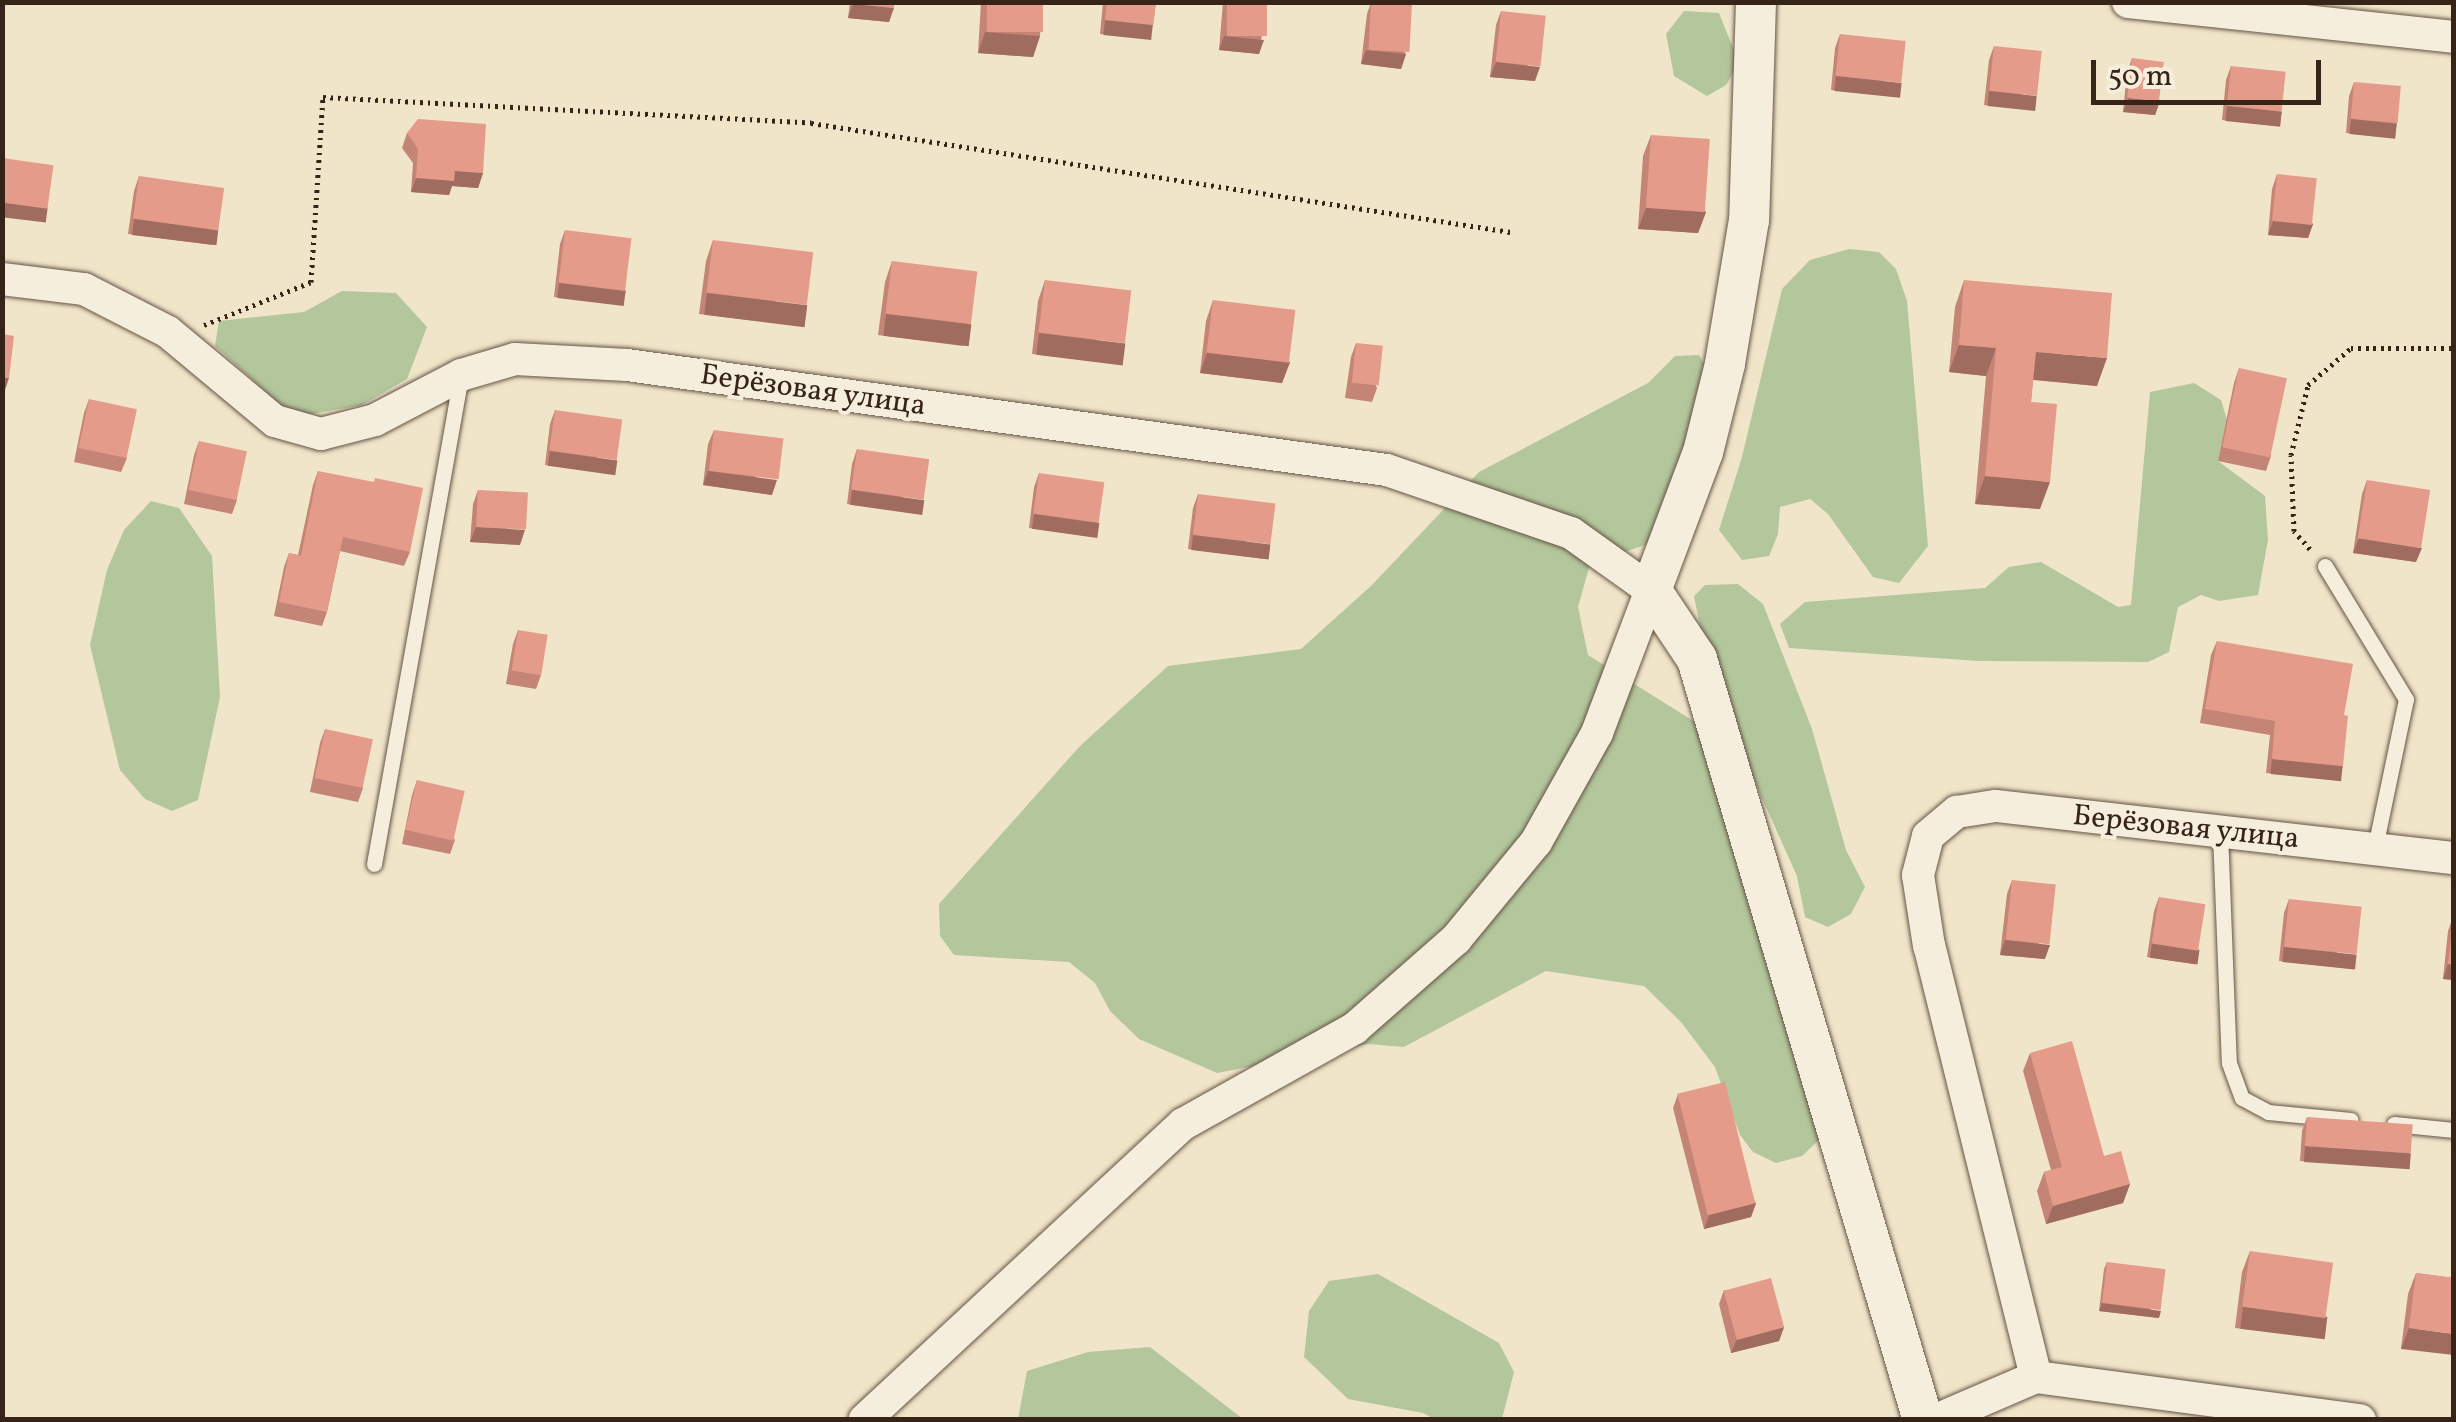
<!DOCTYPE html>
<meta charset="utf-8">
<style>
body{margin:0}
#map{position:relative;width:2456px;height:1422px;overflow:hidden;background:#f0e5c9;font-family:Vollkorn,serif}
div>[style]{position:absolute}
.green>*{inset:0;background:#b3c69c}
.path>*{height:5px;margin-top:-2.5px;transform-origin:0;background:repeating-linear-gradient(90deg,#372419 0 2.5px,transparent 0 7.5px)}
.roads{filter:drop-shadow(0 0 2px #655445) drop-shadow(0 0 2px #655445)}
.service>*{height:15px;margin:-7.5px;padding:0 7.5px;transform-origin:7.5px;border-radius:7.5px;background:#f5eedc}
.minor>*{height:32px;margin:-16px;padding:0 16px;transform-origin:16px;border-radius:16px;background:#f5eedc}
.tertiary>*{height:40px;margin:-20px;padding:0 20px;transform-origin:20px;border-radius:20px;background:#f5eedc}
.wall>*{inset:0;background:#c48576}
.shaded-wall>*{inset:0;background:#a06c60;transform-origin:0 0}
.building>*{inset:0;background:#e49b89;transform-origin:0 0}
span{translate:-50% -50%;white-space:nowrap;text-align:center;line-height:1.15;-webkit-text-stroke:8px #f5eedc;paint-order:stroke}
.street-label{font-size:30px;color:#372419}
.frame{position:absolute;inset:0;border:5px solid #372419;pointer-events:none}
.scale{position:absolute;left:2091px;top:60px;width:230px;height:45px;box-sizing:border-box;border:5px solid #372419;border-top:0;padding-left:12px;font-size:30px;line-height:35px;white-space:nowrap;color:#372419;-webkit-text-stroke:8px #f5eedc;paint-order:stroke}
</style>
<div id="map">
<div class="green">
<i style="clip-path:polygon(1684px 11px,1719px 13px,1739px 63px,1726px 85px,1707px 96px,1674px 76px,1666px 34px)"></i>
<i style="clip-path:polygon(1849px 249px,1879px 252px,1896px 269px,1907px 301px,1928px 546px,1899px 583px,1873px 577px,1828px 514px,1810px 499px,1780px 507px,1778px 534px,1769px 556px,1742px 560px,1719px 530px,1742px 457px,1782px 289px,1810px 260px)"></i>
<i style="clip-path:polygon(342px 291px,396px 293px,427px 327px,407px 379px,362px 405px,294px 417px,215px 346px,219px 321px,304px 312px)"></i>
<i style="clip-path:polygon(1699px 355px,1712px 376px,1665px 538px,1590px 564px,1578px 607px,1588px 655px,1703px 727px,1824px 1135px,1802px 1156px,1776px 1163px,1753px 1152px,1740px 1135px,1715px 1067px,1681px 1022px,1644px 986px,1546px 971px,1404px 1047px,1368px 1044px,1217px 1073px,1139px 1039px,1110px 1011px,1095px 983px,1069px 962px,954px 955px,940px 936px,939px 904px,1080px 746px,1168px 666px,1301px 649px,1372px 585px,1479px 472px,1648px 383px,1675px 356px)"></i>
<i style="clip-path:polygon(2194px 383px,2221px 400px,2227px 420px,2218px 461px,2265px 496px,2268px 540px,2258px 595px,2219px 601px,2201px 595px,2178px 607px,2169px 652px,2148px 662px,1979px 661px,1789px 648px,1780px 624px,1805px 602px,1985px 588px,2009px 567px,2041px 562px,2118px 607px,2131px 605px,2150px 392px)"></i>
<i style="clip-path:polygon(151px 501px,179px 508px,212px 556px,220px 697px,198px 800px,172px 811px,145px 799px,120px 770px,90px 645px,107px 570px,124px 530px)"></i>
<i style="clip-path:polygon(1738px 584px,1763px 604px,1812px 729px,1846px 850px,1865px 887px,1851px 914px,1828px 927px,1805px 917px,1797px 876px,1747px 765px,1729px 695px,1705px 652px,1694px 596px,1705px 585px)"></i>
<i style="clip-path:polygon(1378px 1274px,1499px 1343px,1514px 1372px,1502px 1419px,1434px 1419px,1423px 1413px,1348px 1399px,1304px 1357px,1309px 1311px,1329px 1281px)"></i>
<i style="clip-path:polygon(1150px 1347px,1243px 1419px,1018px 1419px,1027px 1371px,1088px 1352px)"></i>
</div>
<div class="path">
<i style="left:204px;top:325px;width:115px;rotate:-21.9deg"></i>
<i style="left:311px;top:282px;width:185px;rotate:-86.3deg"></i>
<i style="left:323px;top:97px;width:489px;rotate:3deg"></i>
<i style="left:811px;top:123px;width:708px;rotate:8.85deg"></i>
<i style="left:2310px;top:549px;width:24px;rotate:-132deg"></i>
<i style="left:2294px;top:531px;width:76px;rotate:-92.3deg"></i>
<i style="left:2291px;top:455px;width:72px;rotate:-76.3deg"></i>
<i style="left:2308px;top:385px;width:57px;rotate:-40.7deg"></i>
<i style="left:2351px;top:348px;width:103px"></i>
</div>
<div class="roads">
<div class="service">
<i style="left:2325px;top:566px;width:156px;rotate:58.7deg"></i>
<i style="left:2406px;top:699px;width:152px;rotate:101.8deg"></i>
<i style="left:2220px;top:832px;width:231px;rotate:87.8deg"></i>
<i style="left:2229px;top:1063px;width:37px;rotate:70deg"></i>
<i style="left:2242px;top:1098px;width:30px;rotate:28deg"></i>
<i style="left:2268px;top:1112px;width:83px;rotate:5.5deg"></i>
<i style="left:374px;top:864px;width:493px;rotate:-79.9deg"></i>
<i style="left:2394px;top:1124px;width:60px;rotate:5.7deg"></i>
</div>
<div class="minor">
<i style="left:2128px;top:2px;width:328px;rotate:6.1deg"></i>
<i style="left:2px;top:279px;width:83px;rotate:7deg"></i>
<i style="left:84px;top:289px;width:94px;rotate:27.1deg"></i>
<i style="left:168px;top:332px;width:139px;rotate:39.8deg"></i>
<i style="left:275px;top:421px;width:48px;rotate:15.8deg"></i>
<i style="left:321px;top:434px;width:56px;rotate:-14.5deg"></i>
<i style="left:375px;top:420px;width:97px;rotate:-27.6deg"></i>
<i style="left:461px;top:375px;width:56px;rotate:-16.5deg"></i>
<i style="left:515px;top:359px;width:112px;rotate:3.1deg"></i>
<i style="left:627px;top:365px;width:767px;rotate:7.87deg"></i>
<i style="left:1387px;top:470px;width:194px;rotate:18.9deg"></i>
<i style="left:1571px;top:533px;width:98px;rotate:35.5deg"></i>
<i style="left:1651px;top:590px;width:153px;rotate:110.7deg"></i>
<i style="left:1597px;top:733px;width:125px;rotate:119.2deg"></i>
<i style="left:1536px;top:842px;width:126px;rotate:129.5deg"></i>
<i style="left:1456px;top:939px;width:135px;rotate:138.6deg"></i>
<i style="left:1355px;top:1028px;width:197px;rotate:150.8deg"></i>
<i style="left:1183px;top:1124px;width:435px;rotate:137.1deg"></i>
<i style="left:2036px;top:1377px;width:444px;rotate:-103.9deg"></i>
<i style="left:1929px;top:946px;width:72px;rotate:-98.8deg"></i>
<i style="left:1918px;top:875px;width:40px;rotate:-75.6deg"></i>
<i style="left:1928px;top:836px;width:38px;rotate:-40deg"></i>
<i style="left:1957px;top:812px;width:39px;rotate:-9deg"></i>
<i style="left:1996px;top:806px;width:461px;rotate:6.5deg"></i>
<i style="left:1936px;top:1420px;width:109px;rotate:-23.3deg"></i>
<i style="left:2036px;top:1377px;width:327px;rotate:7.6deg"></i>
</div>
<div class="tertiary">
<i style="left:1756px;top:2px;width:218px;rotate:91.8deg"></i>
<i style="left:1749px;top:220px;width:146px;rotate:99.5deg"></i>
<i style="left:1725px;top:364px;width:91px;rotate:104deg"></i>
<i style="left:1703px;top:452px;width:147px;rotate:110.6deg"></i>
<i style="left:1651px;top:590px;width:83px;rotate:56.3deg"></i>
<i style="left:1697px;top:659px;width:794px;rotate:73.46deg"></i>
</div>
</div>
<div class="wall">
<i style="clip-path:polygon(850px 2px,894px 2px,889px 22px,848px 18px)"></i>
<i style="clip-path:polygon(981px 2px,1043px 2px,1040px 36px,1033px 57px,978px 53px)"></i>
<i style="clip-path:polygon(1103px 2px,1156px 2px,1153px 25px,1148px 39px,1100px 34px)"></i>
<i style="clip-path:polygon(1223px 2px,1267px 2px,1259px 54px,1219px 50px)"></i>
<i style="clip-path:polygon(1371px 2px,1406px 54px,1401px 69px,1361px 64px,1367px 14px)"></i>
<i style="clip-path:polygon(1501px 11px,1535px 81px,1490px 77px,1496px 25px)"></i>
<i style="clip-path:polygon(1840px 34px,1897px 97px,1831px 90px,1835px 48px)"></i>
<i style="clip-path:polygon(1994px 46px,2032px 110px,1984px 105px,1989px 60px)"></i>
<i style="clip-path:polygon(2132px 58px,2160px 101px,2155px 115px,2123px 112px,2127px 73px)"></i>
<i style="clip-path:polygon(2231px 66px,2282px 112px,2277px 126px,2222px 120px,2226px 80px)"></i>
<i style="clip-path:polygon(2354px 82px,2397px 124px,2392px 138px,2346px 133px,2349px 96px)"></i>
<i style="clip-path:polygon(407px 133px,483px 173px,478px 188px,452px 186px,449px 195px,411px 192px,413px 163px,402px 148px)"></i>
<i style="clip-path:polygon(1651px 135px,1706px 212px,1698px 233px,1638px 229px,1643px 156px)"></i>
<i style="clip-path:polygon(2277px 174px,2313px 224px,2308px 238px,2268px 235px,2272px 189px)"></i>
<i style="clip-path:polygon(139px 176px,213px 245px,128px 234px,134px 191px)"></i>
<i style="clip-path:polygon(565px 230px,626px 291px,621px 305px,554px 297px,560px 244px)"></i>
<i style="clip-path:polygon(713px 240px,800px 326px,699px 314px,706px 261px)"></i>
<i style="clip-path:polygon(892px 261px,971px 325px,963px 346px,878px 335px,885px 282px)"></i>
<i style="clip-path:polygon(1045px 280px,1117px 364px,1032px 354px,1038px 301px)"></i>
<i style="clip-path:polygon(1964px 280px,2097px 386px,2033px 380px,2031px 402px,2040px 509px,1975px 504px,1986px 376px,1949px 372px,1955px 307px)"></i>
<i style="clip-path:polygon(1213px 300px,1290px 362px,1282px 383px,1200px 373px,1206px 321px)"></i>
<i style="clip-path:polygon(1356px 343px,1377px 388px,1372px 402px,1345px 398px,1351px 357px)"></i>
<i style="clip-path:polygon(2239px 368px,2271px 456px,2266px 471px,2218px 461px,2234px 383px)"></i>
<i style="clip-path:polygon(89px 399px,127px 458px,121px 472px,74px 462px,84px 413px)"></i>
<i style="clip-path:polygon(555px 410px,612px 474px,545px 465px,550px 424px)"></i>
<i style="clip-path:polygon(714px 430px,772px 495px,703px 485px,708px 444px)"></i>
<i style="clip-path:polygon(199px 441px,237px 500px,232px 514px,184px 504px,194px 455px)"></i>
<i style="clip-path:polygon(857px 449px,919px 514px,847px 504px,852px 464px)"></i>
<i style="clip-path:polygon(318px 471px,410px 552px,404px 566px,340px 551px,327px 612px,322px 626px,274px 616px,284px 567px,289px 553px,298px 555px,313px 485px)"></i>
<i style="clip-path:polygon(1039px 473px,1099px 523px,1093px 537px,1029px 528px,1034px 487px)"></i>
<i style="clip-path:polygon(2367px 480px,2416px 562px,2353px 553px,2362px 494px)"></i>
<i style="clip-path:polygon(478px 490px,520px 545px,470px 542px,473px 504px)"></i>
<i style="clip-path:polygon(1198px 494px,1265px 559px,1188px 549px,1193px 508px)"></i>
<i style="clip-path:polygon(518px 630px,541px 675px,536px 689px,506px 684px,513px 644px)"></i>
<i style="clip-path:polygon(2217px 641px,2343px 766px,2338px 780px,2266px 773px,2270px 735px,2200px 723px,2211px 655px)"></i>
<i style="clip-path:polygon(325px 729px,363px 788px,358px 802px,310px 792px,320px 743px)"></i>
<i style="clip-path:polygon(417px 780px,455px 840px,450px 854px,402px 844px,412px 795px)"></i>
<i style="clip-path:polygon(2012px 880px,2045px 959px,2000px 955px,2007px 894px)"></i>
<i style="clip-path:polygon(2159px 897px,2194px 964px,2147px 957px,2154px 911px)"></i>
<i style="clip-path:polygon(2289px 899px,2352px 969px,2279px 961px,2284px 913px)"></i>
<i style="clip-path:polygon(2453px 917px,2454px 917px,2454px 980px,2443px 979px,2448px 931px)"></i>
<i style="clip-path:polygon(2030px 1053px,2104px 1156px,2130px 1184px,2123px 1203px,2046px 1224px,2037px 1191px,2044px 1172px,2051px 1170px,2023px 1071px)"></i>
<i style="clip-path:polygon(1678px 1094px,1756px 1203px,1751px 1217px,1704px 1229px,1673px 1108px)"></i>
<i style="clip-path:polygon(2307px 1117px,2411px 1154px,2406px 1168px,2300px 1161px,2302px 1131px)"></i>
<i style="clip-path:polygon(2250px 1251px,2327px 1317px,2319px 1338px,2235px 1328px,2242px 1272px)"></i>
<i style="clip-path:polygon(2107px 1262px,2159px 1318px,2099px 1311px,2104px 1269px)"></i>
<i style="clip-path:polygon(2416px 1273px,2454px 1278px,2401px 1349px,2408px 1294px)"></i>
<i style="clip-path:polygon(1724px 1290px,1784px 1327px,1779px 1341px,1731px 1353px,1719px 1304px)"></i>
</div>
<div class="shaded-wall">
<i style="clip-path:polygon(853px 4px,894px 8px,889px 22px,848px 18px)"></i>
<i style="left:1105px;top:20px;width:48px;height:15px;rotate:6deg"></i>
<i style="clip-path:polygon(985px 32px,1040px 36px,1033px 57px,978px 53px)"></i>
<i style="clip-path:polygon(1224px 36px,1264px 40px,1259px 54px,1219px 50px)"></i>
<i style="clip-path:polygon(1366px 50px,1406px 54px,1401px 69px,1361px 64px)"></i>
<i style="clip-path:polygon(1496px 62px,1540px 67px,1535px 81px,1490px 77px)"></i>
<i style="left:1836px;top:76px;width:66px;height:15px;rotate:6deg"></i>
<i style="left:1989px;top:91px;width:48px;height:15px;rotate:6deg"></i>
<i style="clip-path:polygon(2128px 98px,2160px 101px,2155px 115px,2123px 112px)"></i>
<i style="left:2227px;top:106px;width:55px;height:15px;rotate:6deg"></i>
<i style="left:2351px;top:119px;width:46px;height:15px;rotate:6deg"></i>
<i style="clip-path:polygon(455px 171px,483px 173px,478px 188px,452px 186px,449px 195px,411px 192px,416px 178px)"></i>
<i style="left:2px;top:202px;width:46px;height:15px;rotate:7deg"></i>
<i style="clip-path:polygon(1646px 208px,1706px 212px,1698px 233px,1638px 229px)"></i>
<i style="left:134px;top:219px;width:85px;height:16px;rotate:7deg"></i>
<i style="clip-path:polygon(2273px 221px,2313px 224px,2308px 238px,2268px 235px)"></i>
<i style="left:559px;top:283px;width:67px;height:15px;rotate:7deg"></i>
<i style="left:707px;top:293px;width:101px;height:22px;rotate:7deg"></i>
<i style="left:886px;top:314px;width:86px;height:22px;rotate:7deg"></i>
<i style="left:1039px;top:333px;width:87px;height:22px;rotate:7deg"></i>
<i style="clip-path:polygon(1959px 345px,1996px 348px,1986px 376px,1949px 372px)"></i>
<i style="clip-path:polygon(2036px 352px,2107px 358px,2097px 386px,2026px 379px)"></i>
<i style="clip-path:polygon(1207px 353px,1290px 362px,1282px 383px,1200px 373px)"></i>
<i style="clip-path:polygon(2px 378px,9px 378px,4px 393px,2px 392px)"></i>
<i style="left:550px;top:451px;width:68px;height:15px;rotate:8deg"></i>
<i style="clip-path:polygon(708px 471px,777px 480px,772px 495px,703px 485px)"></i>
<i style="clip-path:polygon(1985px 476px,2050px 482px,2040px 509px,1975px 504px)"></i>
<i style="left:852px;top:490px;width:73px;height:15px;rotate:8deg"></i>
<i style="left:1034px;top:514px;width:66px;height:15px;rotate:8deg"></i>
<i style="clip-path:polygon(476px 527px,525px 530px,520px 545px,470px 542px)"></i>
<i style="left:1193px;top:535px;width:78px;height:15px;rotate:7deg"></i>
<i style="clip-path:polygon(2359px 538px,2422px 548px,2416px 562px,2353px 553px)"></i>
<i style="left:2272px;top:759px;width:71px;height:15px;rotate:6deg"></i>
<i style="clip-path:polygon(2005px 940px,2050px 945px,2045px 959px,2000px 955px)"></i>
<i style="left:2152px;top:943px;width:48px;height:15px;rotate:8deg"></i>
<i style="left:2284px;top:947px;width:73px;height:15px;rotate:6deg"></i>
<i style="clip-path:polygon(2448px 964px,2454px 965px,2454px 980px,2443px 979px)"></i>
<i style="left:2305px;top:1146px;width:106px;height:16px;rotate:4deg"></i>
<i style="clip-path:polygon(2130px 1184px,2123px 1203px,2046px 1224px,2053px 1206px)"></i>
<i style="clip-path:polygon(1756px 1203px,1751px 1217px,1704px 1229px,1709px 1215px)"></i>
<i style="clip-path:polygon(2102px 1303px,2161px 1311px,2159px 1318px,2099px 1311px)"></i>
<i style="left:2243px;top:1307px;width:85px;height:22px;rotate:7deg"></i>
<i style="clip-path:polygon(1784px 1327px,1779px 1341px,1731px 1353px,1737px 1339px)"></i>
<i style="clip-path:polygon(2409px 1328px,2454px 1334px,2454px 1355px,2401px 1349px)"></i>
</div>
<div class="building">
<i style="clip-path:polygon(853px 2px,894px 2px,894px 8px,853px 4px)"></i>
<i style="left:987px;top:2px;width:56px;height:30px"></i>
<i style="clip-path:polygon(1107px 2px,1156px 2px,1153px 25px,1105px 20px)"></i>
<i style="left:1227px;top:2px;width:40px;height:34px"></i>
<i style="left:1371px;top:2px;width:41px;height:48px;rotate:3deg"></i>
<i style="left:1501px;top:11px;width:45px;height:51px;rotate:6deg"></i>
<i style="left:1840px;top:34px;width:66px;height:42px;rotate:6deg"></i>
<i style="left:1994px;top:46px;width:48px;height:45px;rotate:6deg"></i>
<i style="left:2132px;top:58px;width:32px;height:40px;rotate:7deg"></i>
<i style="left:2231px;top:66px;width:55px;height:40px;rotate:6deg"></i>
<i style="left:2354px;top:82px;width:47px;height:37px;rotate:5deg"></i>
<i style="clip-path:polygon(418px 119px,486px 124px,483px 173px,455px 171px,454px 181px,416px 178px,418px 149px,407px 133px)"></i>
<i style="left:1651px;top:135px;width:59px;height:73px;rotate:4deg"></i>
<i style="left:2px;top:158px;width:52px;height:44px;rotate:8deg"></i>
<i style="left:2277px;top:174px;width:40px;height:47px;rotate:6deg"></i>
<i style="left:139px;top:176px;width:86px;height:43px;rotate:8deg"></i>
<i style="left:565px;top:230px;width:67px;height:53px;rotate:7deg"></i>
<i style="left:713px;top:240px;width:101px;height:53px;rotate:7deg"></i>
<i style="left:892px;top:261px;width:86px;height:53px;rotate:7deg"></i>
<i style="left:1045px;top:280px;width:87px;height:53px;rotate:7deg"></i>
<i style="clip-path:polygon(1964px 280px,2112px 293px,2107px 358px,2036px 352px,2031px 402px,2057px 404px,2050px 482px,1985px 476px,1996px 348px,1959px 345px)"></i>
<i style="left:1213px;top:300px;width:83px;height:53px;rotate:7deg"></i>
<i style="clip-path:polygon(2px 334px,14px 336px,9px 378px,2px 378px)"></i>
<i style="left:1356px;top:343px;width:27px;height:40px;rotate:6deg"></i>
<i style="left:2239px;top:368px;width:49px;height:81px;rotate:12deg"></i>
<i style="left:89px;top:399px;width:49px;height:50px;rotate:12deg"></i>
<i style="left:555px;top:410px;width:68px;height:41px;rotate:8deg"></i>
<i style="left:714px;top:430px;width:70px;height:41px;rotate:7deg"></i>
<i style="left:199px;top:441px;width:49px;height:50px;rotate:12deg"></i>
<i style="left:857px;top:449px;width:73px;height:41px;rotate:8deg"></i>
<i style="clip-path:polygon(318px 471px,374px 482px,375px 478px,423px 488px,410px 552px,343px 537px,327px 612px,279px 602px,289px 553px,301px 556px)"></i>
<i style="left:1039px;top:473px;width:66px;height:41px;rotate:8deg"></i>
<i style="left:2367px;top:480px;width:64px;height:59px;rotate:9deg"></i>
<i style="left:478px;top:490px;width:50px;height:37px;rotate:3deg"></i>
<i style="left:1198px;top:494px;width:78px;height:41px;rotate:7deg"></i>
<i style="left:518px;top:630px;width:30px;height:41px;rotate:9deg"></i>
<i style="clip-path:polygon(2217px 641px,2353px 664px,2344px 715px,2348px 716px,2343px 766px,2272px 759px,2275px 721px,2205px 709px)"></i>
<i style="left:325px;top:729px;width:49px;height:50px;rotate:12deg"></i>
<i style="left:417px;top:780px;width:49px;height:51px;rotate:13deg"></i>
<i style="left:2012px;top:880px;width:44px;height:60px;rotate:6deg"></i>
<i style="left:2159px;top:897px;width:47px;height:47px;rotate:9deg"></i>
<i style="left:2289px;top:899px;width:73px;height:48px;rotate:6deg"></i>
<i style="clip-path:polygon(2453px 917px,2454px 917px,2454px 965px,2448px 964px)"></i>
<i style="clip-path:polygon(2072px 1041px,2104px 1156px,2121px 1151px,2130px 1184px,2053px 1206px,2044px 1172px,2062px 1167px,2030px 1053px)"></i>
<i style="left:1725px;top:1082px;width:125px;height:49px;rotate:76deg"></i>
<i style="left:2307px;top:1117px;width:106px;height:29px;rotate:4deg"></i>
<i style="left:2250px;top:1251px;width:84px;height:56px;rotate:8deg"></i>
<i style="left:2107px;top:1262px;width:59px;height:41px;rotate:7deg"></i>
<i style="clip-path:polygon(2416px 1273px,2454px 1278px,2454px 1334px,2409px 1328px)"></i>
<i style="left:1771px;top:1278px;width:51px;height:49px;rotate:75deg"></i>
</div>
<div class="street-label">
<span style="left:813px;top:391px;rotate:8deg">Берёзовая улица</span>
<span style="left:2186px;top:828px;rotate:6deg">Берёзовая улица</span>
</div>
<div class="frame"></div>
<div class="scale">50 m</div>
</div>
